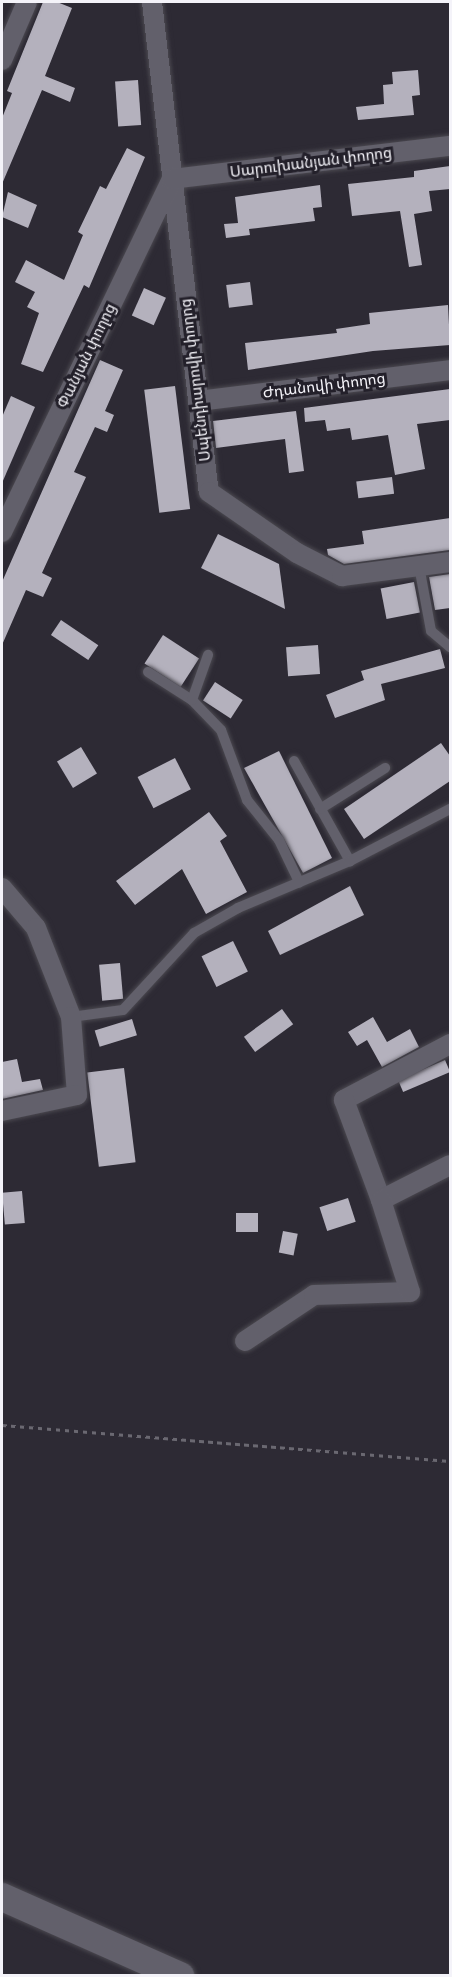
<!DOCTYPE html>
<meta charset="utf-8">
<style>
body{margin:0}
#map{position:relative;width:452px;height:1977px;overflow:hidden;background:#2d2a34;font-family:Bitter,"Noto Sans Armenian",serif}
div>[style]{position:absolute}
.building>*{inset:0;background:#b4b1bd;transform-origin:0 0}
.path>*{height:3px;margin-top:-1.5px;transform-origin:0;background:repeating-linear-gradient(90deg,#6a6871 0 4.5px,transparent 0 9px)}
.roads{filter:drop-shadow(0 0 2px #4b4950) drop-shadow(0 0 2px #4b4950)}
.lane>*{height:10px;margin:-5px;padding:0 5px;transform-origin:5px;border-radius:5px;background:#62606b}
.street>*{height:20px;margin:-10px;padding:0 10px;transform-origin:10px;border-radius:10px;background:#62606b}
.secondary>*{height:28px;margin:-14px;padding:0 14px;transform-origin:14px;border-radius:14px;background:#62606b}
span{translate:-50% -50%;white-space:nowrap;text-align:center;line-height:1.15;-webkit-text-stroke:6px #23202a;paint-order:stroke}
.street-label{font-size:15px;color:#f4f3f9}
.frame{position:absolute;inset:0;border:3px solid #f4f3f9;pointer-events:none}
</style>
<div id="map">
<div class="building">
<i style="clip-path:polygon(43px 2px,57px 2px,72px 8px,45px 76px,75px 88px,70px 102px,42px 90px,2px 184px,2px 118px,12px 93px,7px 91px)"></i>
<i style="clip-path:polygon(418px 70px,420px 95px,412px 96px,414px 115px,358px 120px,356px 107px,384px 104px,383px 85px,393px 84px,392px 72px)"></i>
<i style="left:138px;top:80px;width:45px;height:23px;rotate:86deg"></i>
<i style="clip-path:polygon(127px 148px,145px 157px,89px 288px,84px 285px,43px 372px,21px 364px,39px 313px,27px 307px,35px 292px,15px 282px,26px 260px,64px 280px,83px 235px,78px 232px,100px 186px,106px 189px)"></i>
<i style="clip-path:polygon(450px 166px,450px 189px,429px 191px,432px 211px,414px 214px,422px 265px,409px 267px,400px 211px,352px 216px,348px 184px,414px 177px,414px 171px)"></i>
<i style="clip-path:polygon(320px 185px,322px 207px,313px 208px,315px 221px,249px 229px,250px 235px,226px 238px,224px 224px,238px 223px,235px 197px)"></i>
<i style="clip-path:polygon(8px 192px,37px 205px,28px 228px,2px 217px)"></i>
<i style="left:250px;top:282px;width:23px;height:24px;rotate:83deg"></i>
<i style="left:144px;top:288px;width:24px;height:30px;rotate:24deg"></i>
<i style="clip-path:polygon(448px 305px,450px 345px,373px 351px,248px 370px,245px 343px,337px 333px,336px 329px,370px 324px,369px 313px)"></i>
<i style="clip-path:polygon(100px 360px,123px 370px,105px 411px,114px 415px,107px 432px,95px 427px,74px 472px,86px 477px,42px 573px,52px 578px,43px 597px,26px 590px,2px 645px,2px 582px)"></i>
<i style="left:175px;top:386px;width:124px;height:31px;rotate:83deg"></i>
<i style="clip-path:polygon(450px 389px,450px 420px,417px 424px,425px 469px,395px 475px,388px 435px,352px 440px,350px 428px,327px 431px,325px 420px,305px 422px,304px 408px)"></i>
<i style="clip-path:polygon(11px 396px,35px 407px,2px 483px,2px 417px)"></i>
<i style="clip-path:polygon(296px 411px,304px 471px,289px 473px,285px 439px,216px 448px,213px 421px)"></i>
<i style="left:392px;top:477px;width:17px;height:36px;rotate:83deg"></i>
<i style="clip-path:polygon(450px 518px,450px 550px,344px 564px,328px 555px,327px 549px,364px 544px,362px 531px)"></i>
<i style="clip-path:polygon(218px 534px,279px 564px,285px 609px,201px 568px)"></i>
<i style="clip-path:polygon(450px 574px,450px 608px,435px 610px,429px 577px)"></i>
<i style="left:414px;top:582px;width:31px;height:34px;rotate:79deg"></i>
<i style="left:61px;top:620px;width:45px;height:18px;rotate:34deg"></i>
<i style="left:163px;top:635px;width:43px;height:34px;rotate:33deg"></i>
<i style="left:318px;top:645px;width:29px;height:32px;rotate:86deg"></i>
<i style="clip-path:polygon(440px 649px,445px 668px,381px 684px,385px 700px,335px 718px,326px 695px,364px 680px,361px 671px)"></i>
<i style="left:215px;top:682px;width:33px;height:22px;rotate:33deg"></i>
<i style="clip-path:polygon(441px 743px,450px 756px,450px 781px,364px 839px,344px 809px)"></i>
<i style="left:81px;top:747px;width:31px;height:28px;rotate:59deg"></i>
<i style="clip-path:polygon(279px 751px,332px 858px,303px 873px,244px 768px)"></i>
<i style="left:175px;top:758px;width:35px;height:42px;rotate:63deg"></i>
<i style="clip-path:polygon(209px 812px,227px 836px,220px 841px,247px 892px,206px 914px,182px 869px,135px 905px,116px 881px)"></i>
<i style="clip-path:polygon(350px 886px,364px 915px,280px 955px,268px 931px)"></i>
<i style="left:233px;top:941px;width:34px;height:35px;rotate:64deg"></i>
<i style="left:120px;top:963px;width:36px;height:21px;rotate:85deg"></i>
<i style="left:282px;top:1009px;width:19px;height:47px;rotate:54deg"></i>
<i style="clip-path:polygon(373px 1017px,387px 1042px,410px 1029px,419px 1047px,382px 1067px,367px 1040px,357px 1046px,348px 1032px)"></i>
<i style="left:132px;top:1019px;width:17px;height:39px;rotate:73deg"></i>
<i style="clip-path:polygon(17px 1059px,22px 1082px,40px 1079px,43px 1090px,2px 1099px,2px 1062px)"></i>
<i style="left:445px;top:1060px;width:13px;height:51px;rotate:67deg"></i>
<i style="left:124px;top:1068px;width:95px;height:37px;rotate:83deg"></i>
<i style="left:22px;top:1191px;width:32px;height:20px;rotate:85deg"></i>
<i style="left:348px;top:1198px;width:25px;height:30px;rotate:72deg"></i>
<i style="left:236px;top:1213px;width:22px;height:19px"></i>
<i style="left:283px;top:1231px;width:15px;height:22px;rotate:11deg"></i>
</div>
<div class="path">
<i style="left:2px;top:1425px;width:449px;rotate:4.6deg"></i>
</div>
<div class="roads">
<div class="lane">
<i style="left:419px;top:566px;width:66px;rotate:79.5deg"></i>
<i style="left:431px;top:631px;width:25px;rotate:40deg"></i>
<i style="left:148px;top:672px;width:52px;rotate:32.5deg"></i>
<i style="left:192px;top:700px;width:42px;rotate:46deg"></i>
<i style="left:221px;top:730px;width:75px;rotate:69.6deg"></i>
<i style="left:247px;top:800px;width:51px;rotate:51.3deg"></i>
<i style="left:279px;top:840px;width:47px;rotate:64.5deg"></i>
<i style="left:192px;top:700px;width:48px;rotate:-70.4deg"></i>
<i style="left:294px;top:761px;width:115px;rotate:60.8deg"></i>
<i style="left:320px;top:809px;width:77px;rotate:-32.2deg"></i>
<i style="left:71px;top:1017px;width:52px;rotate:-7.7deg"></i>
<i style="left:123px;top:1010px;width:105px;rotate:-47.3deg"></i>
<i style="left:194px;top:933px;width:51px;rotate:-29.6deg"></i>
<i style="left:238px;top:908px;width:121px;rotate:-22.8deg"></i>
<i style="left:350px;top:861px;width:113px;rotate:-27.5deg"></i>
</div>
<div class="street">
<i style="left:152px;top:2px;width:493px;rotate:83.4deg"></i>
<i style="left:209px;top:492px;width:107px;rotate:34.7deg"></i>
<i style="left:297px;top:553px;width:51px;rotate:27.1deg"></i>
<i style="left:342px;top:576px;width:109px;rotate:-7.4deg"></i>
<i style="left:2px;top:60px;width:63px;rotate:-66.7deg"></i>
<i style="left:198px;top:401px;width:254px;rotate:-7deg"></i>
<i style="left:2px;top:532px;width:392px;rotate:-64.3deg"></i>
<i style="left:172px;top:179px;width:280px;rotate:-6.8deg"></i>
<i style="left:2px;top:888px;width:52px;rotate:49.6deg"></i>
<i style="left:36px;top:928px;width:96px;rotate:68.5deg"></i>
<i style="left:71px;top:1017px;width:78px;rotate:85.6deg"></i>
<i style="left:77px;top:1095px;width:77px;rotate:168deg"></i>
<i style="left:450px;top:1044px;width:120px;rotate:152.2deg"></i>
<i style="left:344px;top:1100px;width:107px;rotate:69.7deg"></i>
<i style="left:381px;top:1200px;width:77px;rotate:-26.9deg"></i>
<i style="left:245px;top:1341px;width:83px;rotate:-33.7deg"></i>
<i style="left:314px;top:1295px;width:96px;rotate:-1.8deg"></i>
<i style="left:410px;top:1292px;width:96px;rotate:-107.5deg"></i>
</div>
<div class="secondary">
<i style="left:2px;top:1897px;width:195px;rotate:23.9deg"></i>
</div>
</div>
<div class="street-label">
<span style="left:311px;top:163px;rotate:-7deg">Սարուխանյան փողոց</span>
<span style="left:87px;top:356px;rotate:-64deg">Փանյան փողոց</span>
<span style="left:196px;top:380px;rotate:-97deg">Սպենդիարովի փողոց</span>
<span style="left:324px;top:386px;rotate:-7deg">Ժդանովի փողոց</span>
</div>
<div class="frame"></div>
</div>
